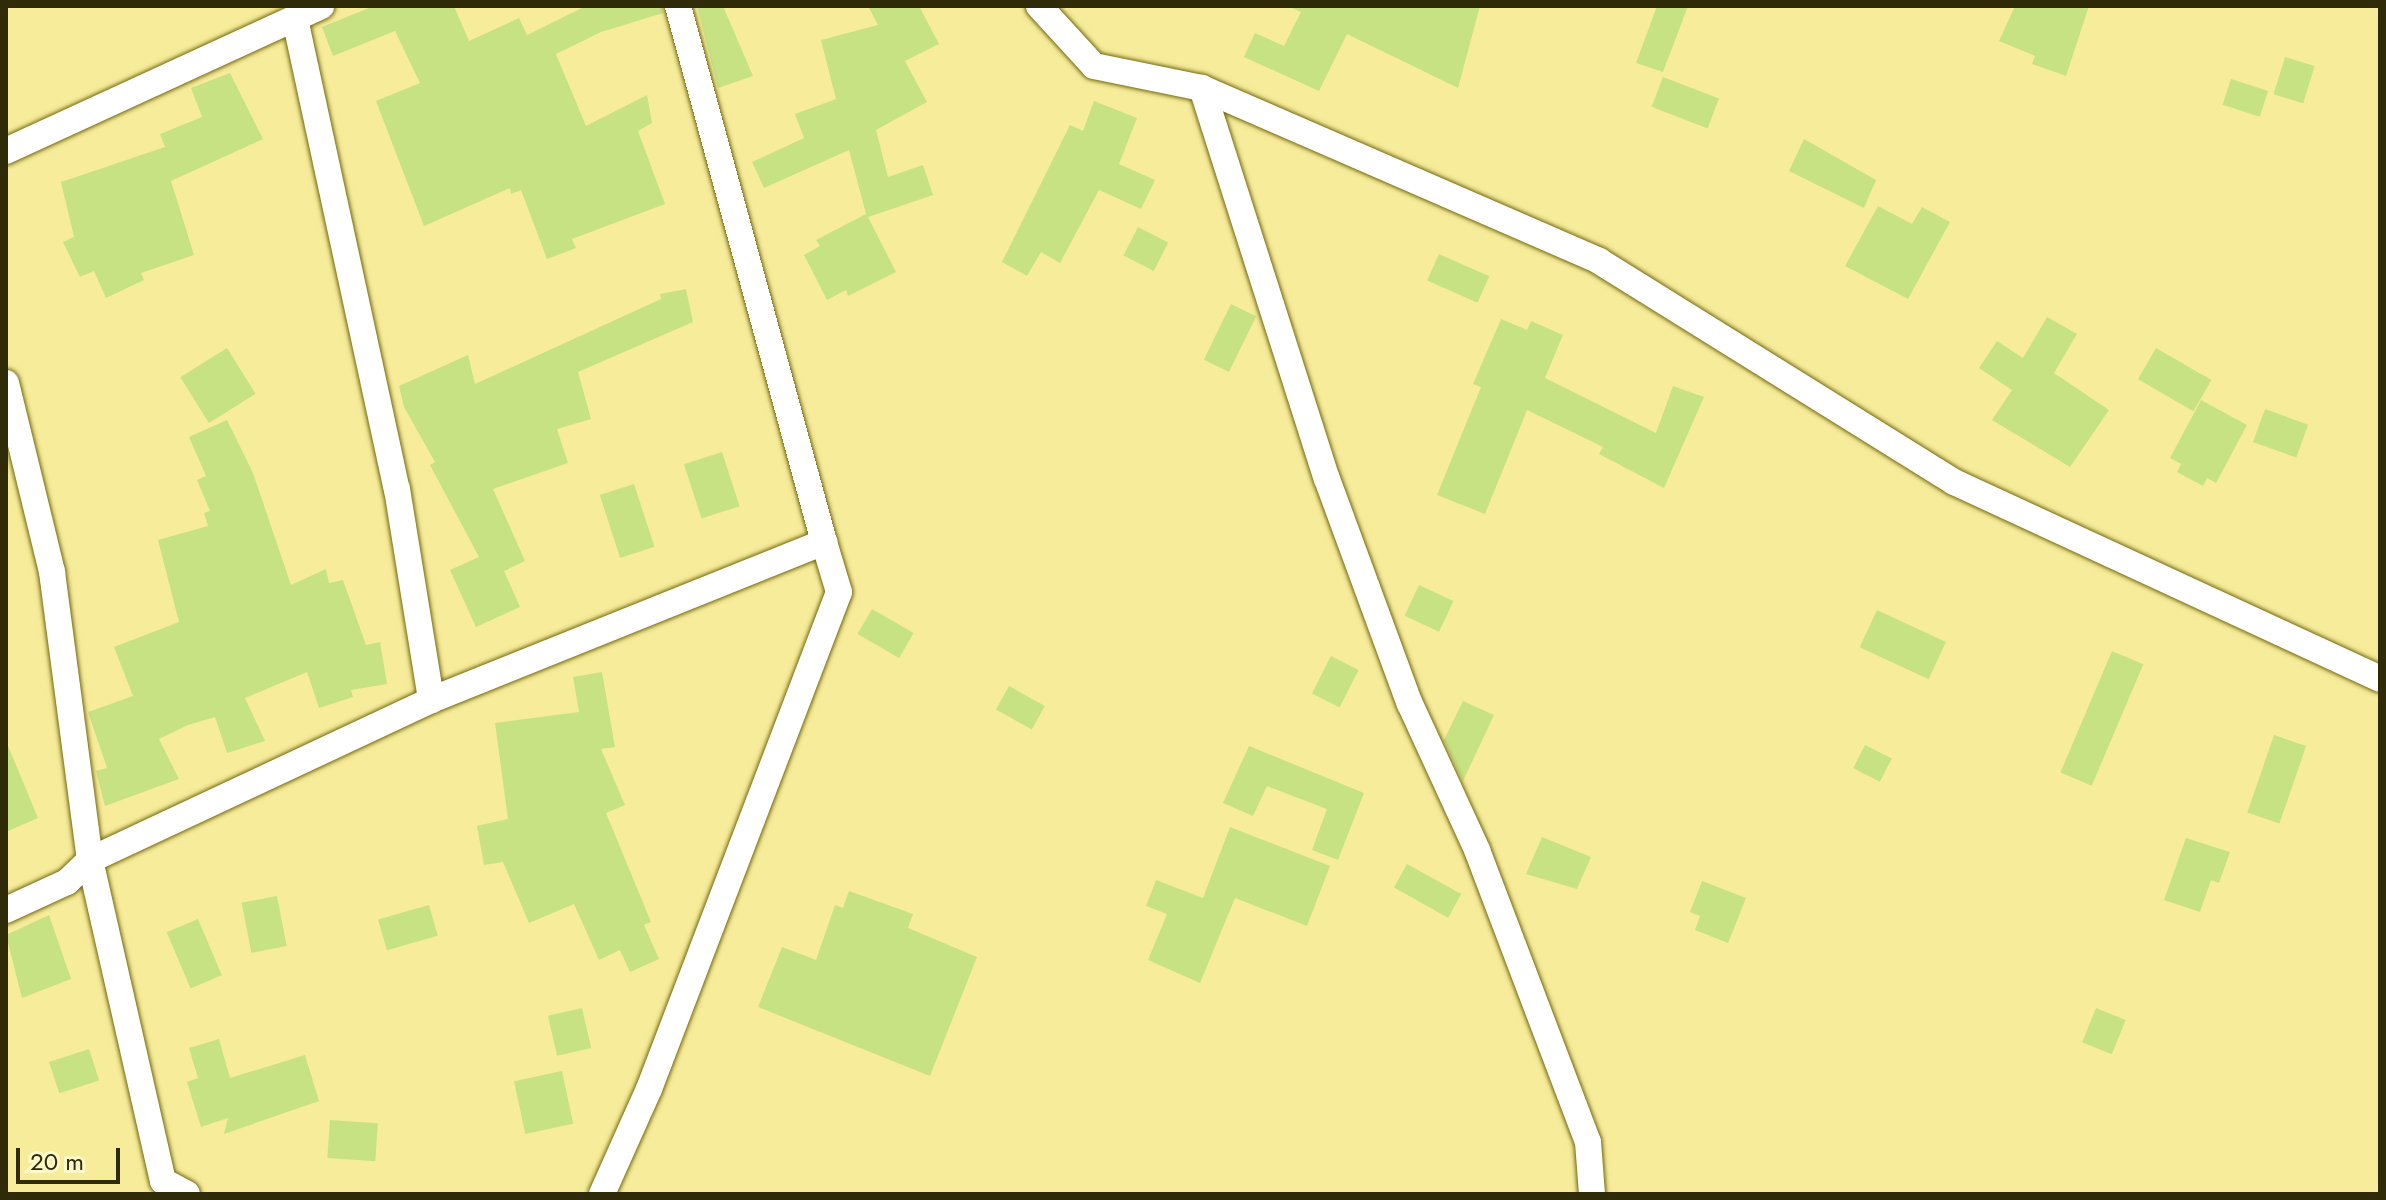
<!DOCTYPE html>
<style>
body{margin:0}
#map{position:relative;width:2386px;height:1200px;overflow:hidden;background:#f7ec9a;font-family:Jost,sans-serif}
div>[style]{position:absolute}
.building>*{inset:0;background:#c7e283;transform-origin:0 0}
.roads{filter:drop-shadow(0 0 2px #73680d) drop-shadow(0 0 2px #73680d)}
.minor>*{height:26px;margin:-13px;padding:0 13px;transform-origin:13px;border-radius:13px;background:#fff}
span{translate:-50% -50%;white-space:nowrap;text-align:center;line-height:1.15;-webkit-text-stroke:8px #fef9c9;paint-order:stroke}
.frame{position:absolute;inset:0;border:8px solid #2f2a07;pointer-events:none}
.scale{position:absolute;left:16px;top:1148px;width:104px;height:36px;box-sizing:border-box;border:4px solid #2f2a07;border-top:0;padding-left:10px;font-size:24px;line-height:28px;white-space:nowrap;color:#2f2a07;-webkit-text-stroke:6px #fef9c9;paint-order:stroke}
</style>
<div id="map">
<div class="building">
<i style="clip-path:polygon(374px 6px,454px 6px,469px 41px,519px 18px,527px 35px,586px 6px,662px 6px,663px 13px,601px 32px,556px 54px,586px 126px,647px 95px,652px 123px,638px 131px,665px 204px,572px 239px,576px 248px,547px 259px,521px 190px,511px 194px,510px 188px,424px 226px,376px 101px,420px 83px,395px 31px,333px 56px,322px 27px)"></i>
<i style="clip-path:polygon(697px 6px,723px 6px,753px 76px,718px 88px)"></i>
<i style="clip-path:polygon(868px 6px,919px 6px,939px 44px,905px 61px,927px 102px,876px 130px,888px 177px,923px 165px,933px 195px,868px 217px,896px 272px,848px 296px,846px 290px,827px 300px,804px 255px,820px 246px,816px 240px,866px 214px,849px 150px,764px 188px,752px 162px,804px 138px,795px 114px,836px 99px,821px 40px,878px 25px)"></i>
<i style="clip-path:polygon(1287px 6px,1480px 6px,1458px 88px,1347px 34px,1319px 91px,1244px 57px,1255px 33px,1284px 46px,1301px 12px)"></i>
<i style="clip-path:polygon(1657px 6px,1688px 6px,1663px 72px,1636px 63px)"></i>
<i style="clip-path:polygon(2015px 6px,2089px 6px,2066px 76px,2032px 64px,2035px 56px,1999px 41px)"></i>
<i style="left:2285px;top:57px;width:31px;height:39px;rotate:17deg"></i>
<i style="clip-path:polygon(230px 73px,263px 139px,171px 181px,194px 255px,141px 273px,144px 280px,106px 298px,94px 271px,80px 277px,63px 242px,74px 237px,61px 182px,165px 147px,160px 134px,202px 117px,191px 88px)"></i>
<i style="left:1663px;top:77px;width:60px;height:32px;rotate:21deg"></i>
<i style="left:2231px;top:79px;width:39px;height:27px;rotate:18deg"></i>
<i style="clip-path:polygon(1094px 101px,1137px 118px,1119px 164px,1155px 180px,1141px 209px,1099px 190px,1060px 263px,1041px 252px,1027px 276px,1002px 262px,1070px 125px,1083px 131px)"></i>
<i style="clip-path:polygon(1804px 139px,1876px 180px,1864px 208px,1789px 171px)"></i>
<i style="clip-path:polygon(1878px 206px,1912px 224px,1922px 207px,1950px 222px,1908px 299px,1845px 266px)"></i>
<i style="left:1138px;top:227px;width:34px;height:32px;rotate:27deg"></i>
<i style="left:1439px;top:254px;width:55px;height:29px;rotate:24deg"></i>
<i style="clip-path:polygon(686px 289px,693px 322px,578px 372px,591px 419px,557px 429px,568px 463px,493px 489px,525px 561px,504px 571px,520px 607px,476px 627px,450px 570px,479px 557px,430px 465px,435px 462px,404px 407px,399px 386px,468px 355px,475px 384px,661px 299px,660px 294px)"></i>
<i style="left:1231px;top:304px;width:28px;height:62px;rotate:26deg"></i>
<i style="clip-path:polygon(2047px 317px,2077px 334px,2054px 373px,2109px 410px,2070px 467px,1992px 420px,2012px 390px,1979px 368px,1997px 341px,2023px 358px)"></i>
<i style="clip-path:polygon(1501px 319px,1527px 330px,1531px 321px,1563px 335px,1545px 378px,1656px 433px,1673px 386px,1704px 397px,1664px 488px,1599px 454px,1603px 447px,1527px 410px,1485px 514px,1437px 495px,1481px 387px,1473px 384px)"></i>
<i style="left:227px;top:348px;width:54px;height:55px;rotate:58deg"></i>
<i style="left:2156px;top:348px;width:64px;height:36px;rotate:30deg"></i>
<i style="clip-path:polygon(2201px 400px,2247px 425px,2216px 483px,2207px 478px,2203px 486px,2177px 472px,2181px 464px,2170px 458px)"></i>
<i style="left:2265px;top:409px;width:46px;height:35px;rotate:20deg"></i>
<i style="clip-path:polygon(227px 420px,253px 473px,291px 585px,326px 569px,329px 583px,343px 580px,366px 645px,380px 642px,387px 684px,351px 690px,353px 697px,319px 708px,307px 672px,245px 698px,265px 741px,227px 753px,215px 717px,188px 725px,159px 739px,179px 779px,105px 806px,96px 771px,107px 768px,88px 712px,133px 696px,114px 647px,179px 622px,158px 540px,208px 526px,204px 513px,210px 511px,197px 480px,206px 476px,189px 437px)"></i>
<i style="left:722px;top:452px;width:57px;height:40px;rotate:72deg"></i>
<i style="left:634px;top:484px;width:66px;height:36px;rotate:72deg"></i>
<i style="left:1419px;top:585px;width:38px;height:34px;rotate:25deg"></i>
<i style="left:872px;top:609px;width:48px;height:29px;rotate:30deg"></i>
<i style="left:1877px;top:610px;width:76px;height:41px;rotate:25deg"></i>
<i style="left:2112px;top:651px;width:34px;height:132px;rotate:23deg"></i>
<i style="left:1331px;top:656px;width:31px;height:42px;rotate:27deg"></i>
<i style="clip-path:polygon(602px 672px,615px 747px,601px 749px,625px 805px,606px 813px,651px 922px,644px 925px,659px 959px,630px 972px,620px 950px,599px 960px,574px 904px,529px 923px,503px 862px,484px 865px,477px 826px,508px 819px,495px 723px,579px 712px,573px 677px)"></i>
<i style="left:1009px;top:686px;width:41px;height:27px;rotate:29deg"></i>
<i style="clip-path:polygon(1463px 701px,1494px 715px,1463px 781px,1444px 740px)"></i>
<i style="left:2274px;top:735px;width:34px;height:82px;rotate:19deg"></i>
<i style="clip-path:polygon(6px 741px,38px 818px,6px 832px)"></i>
<i style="left:1865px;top:745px;width:30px;height:26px;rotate:27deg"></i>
<i style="clip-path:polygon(1249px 746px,1364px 793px,1338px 860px,1312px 850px,1327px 809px,1267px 786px,1253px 816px,1223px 803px)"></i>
<i style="clip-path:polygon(1230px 827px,1330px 866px,1307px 926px,1235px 898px,1200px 983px,1148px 960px,1167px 914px,1146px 906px,1156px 880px,1203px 898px)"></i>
<i style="clip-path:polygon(1542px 837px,1591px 857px,1577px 889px,1526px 874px)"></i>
<i style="clip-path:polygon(2186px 838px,2230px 852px,2219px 883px,2211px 880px,2200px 912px,2164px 900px)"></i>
<i style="left:1407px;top:864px;width:62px;height:27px;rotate:29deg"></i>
<i style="clip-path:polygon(1702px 881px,1746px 898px,1728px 943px,1695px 930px,1700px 916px,1690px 912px)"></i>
<i style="clip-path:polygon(849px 891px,913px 914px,908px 928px,977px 957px,930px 1076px,758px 1007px,782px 947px,816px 960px,835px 905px,843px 908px)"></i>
<i style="left:277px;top:896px;width:51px;height:36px;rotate:79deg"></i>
<i style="left:429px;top:905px;width:32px;height:53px;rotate:74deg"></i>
<i style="clip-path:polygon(49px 915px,71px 979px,22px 998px,6px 935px)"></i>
<i style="left:198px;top:919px;width:61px;height:34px;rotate:67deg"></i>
<i style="left:582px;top:1008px;width:41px;height:35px;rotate:77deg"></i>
<i style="left:2096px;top:1008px;width:32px;height:37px;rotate:22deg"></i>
<i style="clip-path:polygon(219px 1039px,230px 1078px,305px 1055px,319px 1101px,224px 1134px,228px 1118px,201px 1127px,187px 1082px,198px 1078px,189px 1048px)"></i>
<i style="left:89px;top:1049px;width:33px;height:42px;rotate:72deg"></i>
<i style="left:562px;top:1071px;width:54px;height:49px;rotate:78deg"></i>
<i style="left:330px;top:1120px;width:48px;height:38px;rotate:4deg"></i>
</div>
<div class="roads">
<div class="minor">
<i style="left:1039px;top:6px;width:81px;rotate:47.5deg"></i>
<i style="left:1094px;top:66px;width:110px;rotate:11.5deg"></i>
<i style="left:1202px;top:88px;width:433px;rotate:23.5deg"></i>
<i style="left:1599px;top:261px;width:418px;rotate:31.9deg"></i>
<i style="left:1954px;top:482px;width:469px;rotate:24.8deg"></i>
<i style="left:295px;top:19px;width:481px;rotate:77.8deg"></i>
<i style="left:397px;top:489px;width:214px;rotate:80.8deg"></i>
<i style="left:1202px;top:88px;width:410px;rotate:72.3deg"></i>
<i style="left:1327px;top:479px;width:240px;rotate:69.8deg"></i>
<i style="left:1410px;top:704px;width:161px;rotate:65.3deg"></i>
<i style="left:1477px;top:850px;width:312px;rotate:69.2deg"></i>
<i style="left:1588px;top:1142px;width:52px;rotate:85.6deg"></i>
<i style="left:6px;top:151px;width:347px;rotate:-24.7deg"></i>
<i style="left:6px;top:383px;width:195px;rotate:76.3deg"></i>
<i style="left:52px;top:572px;width:290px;rotate:82.5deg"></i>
<i style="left:90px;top:860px;width:329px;rotate:77.2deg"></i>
<i style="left:163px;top:1181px;width:27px;rotate:28deg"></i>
<i style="left:6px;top:910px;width:67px;rotate:-24.7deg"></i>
<i style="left:67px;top:882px;width:32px;rotate:-44deg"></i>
<i style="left:90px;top:860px;width:377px;rotate:-25.1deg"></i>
<i style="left:431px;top:700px;width:424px;rotate:-21.9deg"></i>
<i style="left:824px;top:542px;width:556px;rotate:-105.24deg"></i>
<i style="left:602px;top:1194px;width:115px;rotate:-65.9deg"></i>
<i style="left:649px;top:1089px;width:532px;rotate:-69.08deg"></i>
<i style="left:839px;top:592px;width:52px;rotate:-106.7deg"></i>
</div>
</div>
<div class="frame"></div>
<div class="scale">20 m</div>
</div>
